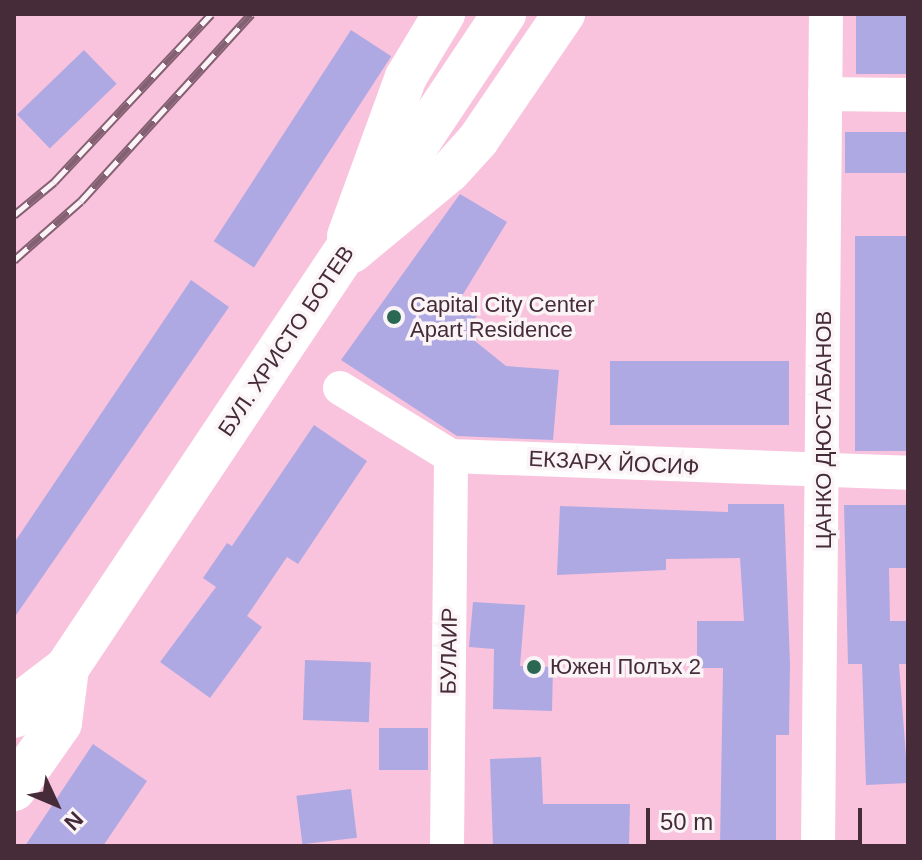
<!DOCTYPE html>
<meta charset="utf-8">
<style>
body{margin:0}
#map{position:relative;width:922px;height:860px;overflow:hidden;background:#f9c3dd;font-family:Helvetica,sans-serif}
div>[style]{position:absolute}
.building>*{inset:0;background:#afa9e3;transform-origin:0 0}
.minor>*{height:34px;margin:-17px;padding:0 17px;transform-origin:17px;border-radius:17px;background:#fff}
.tertiary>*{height:42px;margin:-21px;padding:0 21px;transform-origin:21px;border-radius:21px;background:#fff}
.primary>*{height:44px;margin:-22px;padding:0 22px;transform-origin:22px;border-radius:22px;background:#fff}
.rail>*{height:9px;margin-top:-4.5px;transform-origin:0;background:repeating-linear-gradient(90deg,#fbf4f7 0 18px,#846172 0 36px);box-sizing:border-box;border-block:2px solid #846172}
.dots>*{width:22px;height:22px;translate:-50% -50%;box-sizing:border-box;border:4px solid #fbf4f7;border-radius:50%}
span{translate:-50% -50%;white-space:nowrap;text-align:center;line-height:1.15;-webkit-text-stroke:7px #fbf4f7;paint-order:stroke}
.poi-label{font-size:22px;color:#462c39}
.left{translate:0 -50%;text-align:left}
.street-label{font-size:22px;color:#462c39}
.frame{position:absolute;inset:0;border:16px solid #462c39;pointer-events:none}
.north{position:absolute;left:16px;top:764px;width:80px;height:80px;-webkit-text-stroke:6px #fbf4f7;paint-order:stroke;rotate:134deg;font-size:22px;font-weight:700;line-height:32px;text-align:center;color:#462c39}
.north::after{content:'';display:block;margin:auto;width:28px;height:36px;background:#462c39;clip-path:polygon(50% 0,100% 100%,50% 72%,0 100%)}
.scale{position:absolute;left:646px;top:808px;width:216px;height:36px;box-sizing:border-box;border:4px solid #462c39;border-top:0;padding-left:10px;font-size:24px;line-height:28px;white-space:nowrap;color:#462c39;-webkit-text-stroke:6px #fbf4f7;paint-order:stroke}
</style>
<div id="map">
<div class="building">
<i style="left:856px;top:14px;width:52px;height:60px"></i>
<i style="left:351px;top:30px;width:48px;height:252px;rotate:33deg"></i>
<i style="left:84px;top:50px;width:47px;height:93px;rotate:46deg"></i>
<i style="left:908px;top:132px;width:41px;height:63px;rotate:90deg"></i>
<i style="clip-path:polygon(460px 194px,507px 222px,462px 296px,481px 310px,465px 333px,506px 366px,559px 370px,553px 440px,457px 436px,341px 360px)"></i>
<i style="left:855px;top:236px;width:53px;height:215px"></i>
<i style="clip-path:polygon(191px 280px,229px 307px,14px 618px,14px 543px)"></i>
<i style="left:610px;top:361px;width:179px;height:64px"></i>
<i style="clip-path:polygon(314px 425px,367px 461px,298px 564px,287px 557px,247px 616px,262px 627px,210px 698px,160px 662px,216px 587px,203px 578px,227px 543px,232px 546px)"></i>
<i style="clip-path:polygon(728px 504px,784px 504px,790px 663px,789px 735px,776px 735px,776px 846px,720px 846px,723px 668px,697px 668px,697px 621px,744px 621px,740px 558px,666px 559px,666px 570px,557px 575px,560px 506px,728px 512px)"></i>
<i style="clip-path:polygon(844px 505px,908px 505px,908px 568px,889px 568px,890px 621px,908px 621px,908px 664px,899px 664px,908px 783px,866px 785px,862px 664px,848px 664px)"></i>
<i style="clip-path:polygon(473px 602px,525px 605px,520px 666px,553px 667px,552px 711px,493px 709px,494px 649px,469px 647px)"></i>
<i style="left:305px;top:660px;width:66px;height:60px;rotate:2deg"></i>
<i style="left:379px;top:728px;width:49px;height:42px"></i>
<i style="clip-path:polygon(93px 744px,147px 781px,103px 846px,25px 846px)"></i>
<i style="clip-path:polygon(541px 757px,543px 804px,630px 804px,629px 846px,493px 846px,490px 759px)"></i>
<i style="left:351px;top:789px;width:49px;height:55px;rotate:83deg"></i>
</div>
<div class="minor">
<i style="left:825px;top:94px;width:83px;rotate:0.7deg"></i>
<i style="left:340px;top:388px;width:130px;rotate:31.5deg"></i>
<i style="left:451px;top:456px;width:457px;rotate:2.1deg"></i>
<i style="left:447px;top:846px;width:390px;rotate:-89.4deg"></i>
<i style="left:818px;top:846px;width:832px;rotate:-89.45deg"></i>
</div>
<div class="tertiary">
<i style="left:348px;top:236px;width:169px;rotate:-70deg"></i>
<i style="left:406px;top:77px;width:74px;rotate:-58.9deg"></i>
<i style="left:352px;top:252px;width:127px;rotate:-39.6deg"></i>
<i style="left:450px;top:171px;width:42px;rotate:-47.9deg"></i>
<i style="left:478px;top:140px;width:153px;rotate:-55.7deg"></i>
</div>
<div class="primary">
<i style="left:14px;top:716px;width:18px;rotate:-56deg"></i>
<i style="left:24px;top:701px;width:54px;rotate:-37.5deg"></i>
<i style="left:67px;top:668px;width:787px;rotate:-56.25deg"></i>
<i style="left:14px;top:789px;width:80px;rotate:-55.1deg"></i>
<i style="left:60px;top:723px;width:55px;rotate:-82.7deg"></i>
</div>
<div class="rail">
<i style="left:14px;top:215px;width:52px;rotate:-39.5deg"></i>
<i style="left:54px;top:182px;width:230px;rotate:-46.9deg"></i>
<i style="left:14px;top:260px;width:89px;rotate:-41.4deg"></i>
<i style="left:81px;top:201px;width:253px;rotate:-47.7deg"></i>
</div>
<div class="dots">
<i style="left:394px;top:317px;background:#2b6854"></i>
<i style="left:534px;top:667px;background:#2b6854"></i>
</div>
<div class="poi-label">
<span class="left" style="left:410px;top:317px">Capital City Center<br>Apart Residence</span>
<span class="left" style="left:550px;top:667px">Южен Полъх 2</span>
</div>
<div class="street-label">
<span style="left:286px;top:341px;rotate:-56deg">БУЛ. ХРИСТО БОТЕВ</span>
<span style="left:824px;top:430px;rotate:-90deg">ЦАНКО ДЮСТАБАНОВ</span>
<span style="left:614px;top:463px;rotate:3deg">ЕКЗАРХ ЙОСИФ</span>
<span style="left:449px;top:651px;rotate:-89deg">БУЛАИР</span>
</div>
<div class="frame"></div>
<div class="north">N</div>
<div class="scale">50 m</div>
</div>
